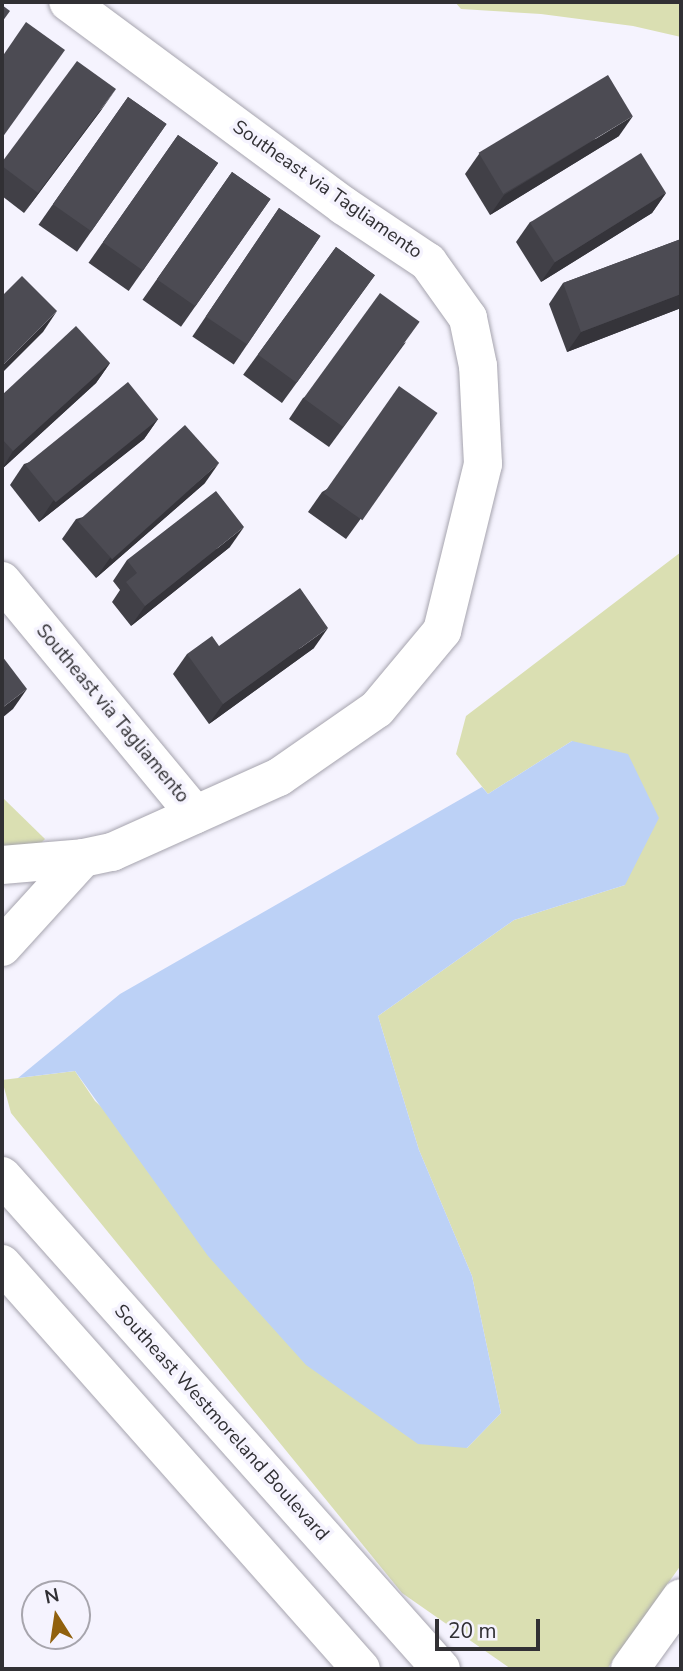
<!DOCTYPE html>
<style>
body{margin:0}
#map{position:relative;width:683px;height:1671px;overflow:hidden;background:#f5f3fe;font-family:"Nunito Sans",sans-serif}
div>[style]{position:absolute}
.green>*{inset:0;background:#dadfb2}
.water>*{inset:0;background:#bcd1f6}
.roads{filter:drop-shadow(0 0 2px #a6a4ae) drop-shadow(0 0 2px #a6a4ae)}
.minor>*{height:38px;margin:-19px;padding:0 19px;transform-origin:19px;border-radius:19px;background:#fff}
.wall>*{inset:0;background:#414047;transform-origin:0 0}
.shaded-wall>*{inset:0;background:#35343a}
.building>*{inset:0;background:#4c4b53;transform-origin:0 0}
span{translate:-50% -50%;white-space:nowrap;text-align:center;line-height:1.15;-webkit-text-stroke:7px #f5f3fe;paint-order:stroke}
.street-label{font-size:19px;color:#313034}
.frame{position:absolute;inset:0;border:4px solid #313034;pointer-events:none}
.north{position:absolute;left:21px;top:1580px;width:70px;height:70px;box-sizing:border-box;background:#f5f3fe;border:2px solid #a7a5ad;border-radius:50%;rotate:348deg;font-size:19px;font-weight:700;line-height:28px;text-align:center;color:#313034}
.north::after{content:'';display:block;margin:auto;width:24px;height:32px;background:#91610e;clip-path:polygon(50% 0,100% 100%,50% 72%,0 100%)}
.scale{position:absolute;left:435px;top:1619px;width:105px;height:32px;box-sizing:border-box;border:4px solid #313034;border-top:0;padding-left:9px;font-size:21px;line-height:24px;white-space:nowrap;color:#313034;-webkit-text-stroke:5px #f5f3fe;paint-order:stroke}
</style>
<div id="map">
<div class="green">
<i style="clip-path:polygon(455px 2px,681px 2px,681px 37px,633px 26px,541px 14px,461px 9px)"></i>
<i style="clip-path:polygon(681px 552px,681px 1565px,607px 1669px,511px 1669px,402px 1593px,11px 1113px,2px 1080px,75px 1071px,95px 1101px,467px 1448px,501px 1413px,472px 1276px,419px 1150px,378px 1016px,514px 920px,625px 885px,572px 741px,488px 794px,456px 754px,466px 716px)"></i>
<i style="clip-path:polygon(2px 797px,45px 839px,2px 884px)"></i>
</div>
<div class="water">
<i style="clip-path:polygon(572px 741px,628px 754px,659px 818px,625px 885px,514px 920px,378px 1016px,419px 1150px,472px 1276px,501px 1413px,467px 1448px,418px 1444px,306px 1365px,208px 1256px,75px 1071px,18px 1078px,120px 994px,482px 787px,488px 794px)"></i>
</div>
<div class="roads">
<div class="minor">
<i style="left:2px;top:581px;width:303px;rotate:50.4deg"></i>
<i style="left:2px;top:865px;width:81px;rotate:-4.9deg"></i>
<i style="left:83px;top:858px;width:30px;rotate:-12deg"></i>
<i style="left:112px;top:852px;width:183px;rotate:-24.2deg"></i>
<i style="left:279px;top:777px;width:119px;rotate:-34.8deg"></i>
<i style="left:377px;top:709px;width:102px;rotate:-50.2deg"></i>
<i style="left:442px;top:631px;width:172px;rotate:-76.2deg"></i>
<i style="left:483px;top:464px;width:98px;rotate:-92.9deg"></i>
<i style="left:478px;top:366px;width:49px;rotate:-101.8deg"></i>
<i style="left:468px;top:318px;width:69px;rotate:-125.5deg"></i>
<i style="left:428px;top:262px;width:101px;rotate:-146.3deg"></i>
<i style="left:344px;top:206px;width:343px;rotate:-143.5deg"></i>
<i style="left:2px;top:947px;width:120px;rotate:-47.7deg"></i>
<i style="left:2px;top:1176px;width:660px;rotate:48.32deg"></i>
<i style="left:2px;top:1264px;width:541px;rotate:48.45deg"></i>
<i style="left:630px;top:1669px;width:87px;rotate:-54.3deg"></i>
</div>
</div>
<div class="wall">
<i style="left:128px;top:97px;width:47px;height:156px;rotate:35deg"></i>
<i style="clip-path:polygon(102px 109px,24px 213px,2px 196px,2px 162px)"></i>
<i style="left:178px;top:135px;width:49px;height:156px;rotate:35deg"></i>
<i style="clip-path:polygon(619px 136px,490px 215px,465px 174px,479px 154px)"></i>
<i style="left:232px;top:172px;width:47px;height:156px;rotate:35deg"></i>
<i style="clip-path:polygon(666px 193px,652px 213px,541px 282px,516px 242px,530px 222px)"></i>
<i style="left:279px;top:208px;width:50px;height:155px;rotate:34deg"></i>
<i style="clip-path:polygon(681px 239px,681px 308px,567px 352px,549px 304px,563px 283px)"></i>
<i style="left:336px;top:247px;width:48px;height:158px;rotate:36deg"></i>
<i style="clip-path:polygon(406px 342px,329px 447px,289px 419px,303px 398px)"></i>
<i style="clip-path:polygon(110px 363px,96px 383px,2px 469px,2px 395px)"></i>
<i style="clip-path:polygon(158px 419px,144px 439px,39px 522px,10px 485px,24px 464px)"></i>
<i style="clip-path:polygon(423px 433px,346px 539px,308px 512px,322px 492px)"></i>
<i style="clip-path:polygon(205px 483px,96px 578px,62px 539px,76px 519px)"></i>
<i style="clip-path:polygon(230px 547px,131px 626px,112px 602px,120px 590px,113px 581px,127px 560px)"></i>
<i style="clip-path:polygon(314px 648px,209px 724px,173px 674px,187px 654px)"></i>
</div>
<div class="shaded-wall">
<i style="clip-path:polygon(116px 89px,102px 109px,24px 213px,38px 193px)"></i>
<i style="clip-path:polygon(633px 116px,619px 136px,490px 215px,504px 195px)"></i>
<i style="clip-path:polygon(666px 193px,652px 213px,541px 282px,555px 262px)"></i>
<i style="clip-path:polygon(681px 294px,681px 308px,567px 352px,581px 332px)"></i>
<i style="clip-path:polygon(57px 311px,43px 332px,2px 373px,2px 366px)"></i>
<i style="clip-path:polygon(110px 363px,96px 383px,2px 469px,13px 451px)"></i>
<i style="clip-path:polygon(158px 419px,144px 439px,39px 522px,53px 501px)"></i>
<i style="clip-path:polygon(219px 463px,205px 483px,96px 578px,110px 558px)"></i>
<i style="clip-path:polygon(244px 527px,230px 547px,131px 626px,145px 606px)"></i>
<i style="clip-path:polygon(328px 628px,314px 648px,209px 724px,223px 704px)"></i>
<i style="clip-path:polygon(27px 689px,13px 709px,2px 718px,2px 708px)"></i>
</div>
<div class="building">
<i style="clip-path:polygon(2px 5px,10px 11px,2px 22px)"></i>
<i style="clip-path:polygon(26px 22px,65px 50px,2px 138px,2px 57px)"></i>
<i style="clip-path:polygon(77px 61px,116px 89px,38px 193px,2px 166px,2px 162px)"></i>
<i style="left:608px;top:75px;width:48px;height:151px;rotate:59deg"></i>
<i style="left:128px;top:97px;width:47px;height:131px;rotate:35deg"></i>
<i style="left:178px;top:135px;width:49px;height:131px;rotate:35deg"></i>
<i style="left:641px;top:153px;width:47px;height:131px;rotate:58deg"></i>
<i style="left:232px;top:172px;width:47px;height:131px;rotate:35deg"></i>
<i style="left:279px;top:208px;width:50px;height:131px;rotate:34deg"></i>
<i style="clip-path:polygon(681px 239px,681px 294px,581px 332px,563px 283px)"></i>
<i style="left:336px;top:247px;width:48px;height:133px;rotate:36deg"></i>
<i style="clip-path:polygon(22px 276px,57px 311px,2px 366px,2px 296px)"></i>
<i style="left:380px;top:293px;width:49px;height:130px;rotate:36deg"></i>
<i style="clip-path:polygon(76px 326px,110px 363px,13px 451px,2px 439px,2px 395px)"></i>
<i style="left:128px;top:382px;width:48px;height:132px;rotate:51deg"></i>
<i style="left:399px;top:386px;width:47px;height:131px;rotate:35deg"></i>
<i style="left:185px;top:425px;width:51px;height:144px;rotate:48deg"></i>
<i style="clip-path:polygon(216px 491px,244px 527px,145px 606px,126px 582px,137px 573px,127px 560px)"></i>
<i style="clip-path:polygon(300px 588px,328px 628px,223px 704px,187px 654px,212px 636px,219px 646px)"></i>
<i style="clip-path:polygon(2px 656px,27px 689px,2px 708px)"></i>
</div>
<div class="street-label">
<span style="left:327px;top:190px;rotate:35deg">Southeast via Tagliamento</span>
<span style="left:112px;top:714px;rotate:50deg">Southeast via Tagliamento</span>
<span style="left:221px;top:1423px;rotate:48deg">Southeast Westmoreland Boulevard</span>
</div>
<div class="frame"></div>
<div class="north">N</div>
<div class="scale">20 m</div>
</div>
